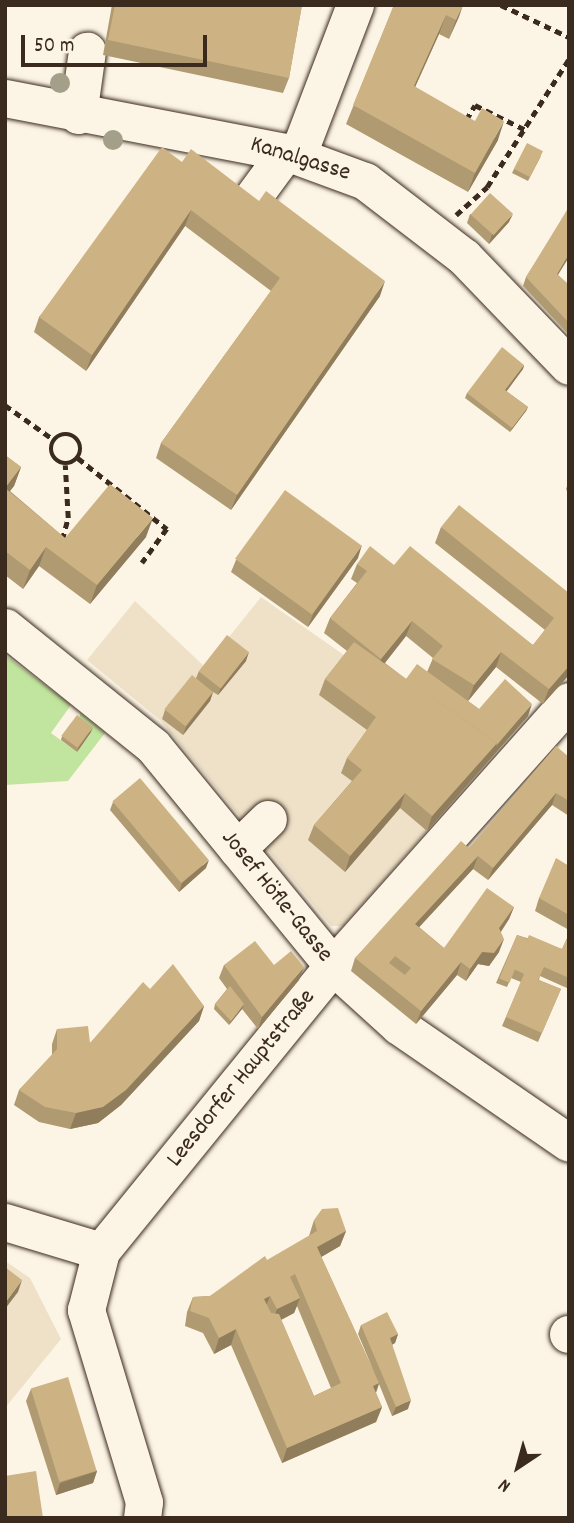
<!DOCTYPE html>
<meta charset="utf-8">
<style>
body{margin:0}
#map{position:relative;width:574px;height:1523px;overflow:hidden;background:#fcf5e5;font-family:Dekko,sans-serif}
div>[style]{position:absolute}
.built>*{inset:0;background:#eee1c8}
.green>*{inset:0;background:#c1e59e}
.path>*{height:4.5px;margin-top:-2.25px;transform-origin:0;background:repeating-linear-gradient(90deg,#3b2a1e 0 7px,transparent 0 12px)}
.path>.ring{margin:-2.25px;padding:0;box-sizing:content-box;background:none;border:4.5px solid #3b2a1e;border-radius:50%}
.roads{filter:drop-shadow(0 0 2px #3b2a1e) drop-shadow(0 0 2px #3b2a1e)}
.minor>*{height:37px;margin:-18.5px;padding:0 18.5px;transform-origin:18.5px;border-radius:18.5px;background:#fcf5e5}
.trees>*{width:20px;height:20px;margin:-10px;border-radius:50%;background:#a49f89}
.wall>*{inset:0;background:#b09a72}
.shaded-wall>*{inset:0;background:#907d5c}
.building>*{inset:0;background:#cdb384;transform-origin:0 0}
span{translate:-50% -50%;white-space:nowrap;text-align:center;line-height:1.15;-webkit-text-stroke:7px #fcf5e5;paint-order:stroke}
.street-label{font-size:24px;color:#3b2a1e}
.frame{position:absolute;inset:0;border:7px solid #3b2a1e;pointer-events:none}
.north{position:absolute;left:483px;top:1432px;width:70px;height:70px;-webkit-text-stroke:5px #fcf5e5;paint-order:stroke;rotate:216deg;font-size:19px;font-weight:700;line-height:28px;text-align:center;color:#3b2a1e}
.north::after{content:'';display:block;margin:auto;width:24px;height:32px;background:#3b2a1e;clip-path:polygon(50% 0,100% 100%,50% 72%,0 100%)}
.scale{position:absolute;left:21px;top:35px;width:186px;height:32px;box-sizing:border-box;border:4px solid #3b2a1e;border-top:0;padding-left:9px;font-size:21px;line-height:24px;white-space:nowrap;color:#3b2a1e;-webkit-text-stroke:5px #fcf5e5;paint-order:stroke}
</style>
<div id="map">
<div class="built">
<i style="clip-path:polygon(261px 597px,491px 758px,343px 926px,331px 926px,160px 720px,87px 660px,135px 601px,205px 667px)"></i>
<i style="clip-path:polygon(5px 1261px,30px 1278px,61px 1339px,5px 1408px)"></i>
</div>
<div class="green">
<i style="clip-path:polygon(5px 655px,71px 705px,51px 733px,77px 752px,80px 713px,105px 733px,68px 781px,5px 785px)"></i>
</div>
<div class="path">
<i style="left:501px;top:5px;width:75px;rotate:25.2deg"></i>
<i style="left:466px;top:120px;width:17px;rotate:-59deg"></i>
<i style="left:475px;top:105px;width:55px;rotate:26.1deg"></i>
<i style="left:456px;top:215px;width:42px;rotate:-42.1deg"></i>
<i style="left:487px;top:187px;width:152px;rotate:-57.4deg"></i>
<i style="left:5px;top:405px;width:60px;rotate:35.5deg"></i>
<i class="ring" style="left:51px;top:434px;width:25.5px;height:25.5px"></i>
<i style="left:78px;top:458px;width:114px;rotate:38.6deg"></i>
<i style="left:167px;top:529px;width:42px;rotate:126.3deg"></i>
<i style="left:62px;top:540px;width:23px;rotate:-75deg"></i>
<i style="left:68px;top:518px;width:53px;rotate:-93.2deg"></i>
</div>
<div class="roads">
<div class="minor">
<i style="left:5px;top:98px;width:286px;rotate:10.9deg"></i>
<i style="left:286px;top:152px;width:84px;rotate:20.2deg"></i>
<i style="left:365px;top:181px;width:125px;rotate:37.5deg"></i>
<i style="left:464px;top:257px;width:151px;rotate:46.1deg"></i>
<i style="left:78px;top:115px;width:65px;rotate:-82deg"></i>
<i style="left:298px;top:154px;width:160px;rotate:-69.1deg"></i>
<i style="left:244px;top:209px;width:71px;rotate:-53.6deg"></i>
<i style="left:5px;top:627px;width:190px;rotate:38.8deg"></i>
<i style="left:153px;top:746px;width:284px;rotate:50.7deg"></i>
<i style="left:333px;top:966px;width:89px;rotate:42.3deg"></i>
<i style="left:399px;top:1026px;width:206px;rotate:34.5deg"></i>
<i style="left:237px;top:849px;width:43px;rotate:-44.1deg"></i>
<i style="left:5px;top:1222px;width:100px;rotate:16.8deg"></i>
<i style="left:568px;top:1334px;width:1px"></i>
<i style="left:142px;top:1518px;width:16px;rotate:-83deg"></i>
<i style="left:144px;top:1502px;width:201px;rotate:-106.8deg"></i>
<i style="left:86px;top:1310px;width:61px;rotate:-75.7deg"></i>
<i style="left:101px;top:1251px;width:367px;rotate:-50.9deg"></i>
<i style="left:333px;top:966px;width:355px;rotate:-48.3deg"></i>
</div>
</div>
<div class="trees">
<i style="left:60px;top:83px"></i>
<i style="left:113px;top:140px"></i>
</div>
<div class="wall">
<i style="clip-path:polygon(112px 5px,302px 5px,289px 78px,283px 93px,103px 55px)"></i>
<i style="clip-path:polygon(394px 5px,463px 5px,449px 39px,439px 34px,415px 87px,498px 140px,468px 192px,346px 124px)"></i>
<i style="clip-path:polygon(541px 156px,528px 181px,512px 173px,514px 169px)"></i>
<i style="clip-path:polygon(182px 162px,380px 296px,231px 510px,156px 458px,161px 443px,271px 291px,185px 226px,86px 371px,34px 332px,39px 317px)"></i>
<i style="clip-path:polygon(569px 211px,569px 257px,558px 275px,569px 285px,569px 335px,523px 286px,526px 277px)"></i>
<i style="clip-path:polygon(470px 214px,509px 222px,489px 244px,467px 223px)"></i>
<i style="clip-path:polygon(524px 365px,523px 369px,506px 391px,528px 407px,526px 411px,510px 432px,465px 398px,467px 393px)"></i>
<i style="clip-path:polygon(5px 455px,21px 467px,14px 486px,10px 491px,65px 538px,146px 537px,90px 604px,39px 566px,23px 589px,5px 575px)"></i>
<i style="clip-path:polygon(569px 481px,569px 495px,566px 489px)"></i>
<i style="clip-path:polygon(evenodd,441px 527px,569px 593px,569px 675px,543px 704px,496px 667px,468px 701px,479px 709px,528px 716px,427px 831px,400px 808px,345px 872px,308px 840px,314px 825px,352px 781px,341px 773px,347px 758px,367px 730px,319px 695px,325px 679px,347px 651px,324px 633px,330px 618px,357px 583px,351px 579px,357px 564px,394px 565px,533px 645px,545px 630px,435px 543px,441px 527px,406px 636px,433px 658px,427px 672px,406px 679px,385px 663px,406px 636px)"></i>
<i style="clip-path:polygon(358px 558px,308px 627px,231px 572px,236px 560px)"></i>
<i style="clip-path:polygon(246px 661px,218px 695px,213px 692px,210px 701px,183px 735px,162px 719px,165px 710px,196px 678px,199px 671px)"></i>
<i style="clip-path:polygon(91px 732px,77px 752px,61px 740px,62px 736px)"></i>
<i style="clip-path:polygon(569px 757px,569px 816px,552px 805px,488px 880px,473px 869px,419px 927px,444px 948px,514px 907px,509px 919px,501px 932px,499px 952px,489px 966px,478px 964px,466px 981px,457px 975px,416px 1024px,351px 971px,355px 958px,469px 848px)"></i>
<i style="clip-path:polygon(113px 802px,206px 868px,179px 892px,110px 810px)"></i>
<i style="clip-path:polygon(569px 866px,569px 930px,535px 911px,539px 898px)"></i>
<i style="clip-path:polygon(569px 934px,569px 989px,540px 976px,539px 980px,561px 989px,538px 1042px,502px 1026px,521px 982px,511px 978px,507px 987px,496px 983px,517px 935px,562px 949px)"></i>
<i style="clip-path:polygon(224px 965px,274px 965px,299px 980px,258px 1029px,242px 1009px,229px 1025px,214px 1009px,215px 1004px,227px 989px,219px 978px)"></i>
<i style="clip-path:polygon(150px 989px,204px 1006px,199px 1021px,121px 1105px,98px 1123px,70px 1129px,39px 1122px,14px 1105px,19px 1090px,52px 1055px,52px 1044px,57px 1029px,90px 1043px)"></i>
<i style="clip-path:polygon(evenodd,314px 1220px,346px 1231px,340px 1246px,321px 1257px,374px 1372px,358px 1334px,361px 1325px,398px 1334px,395px 1343px,392px 1345px,408px 1409px,392px 1416px,379px 1384px,376px 1393px,382px 1407px,376px 1422px,282px 1463px,231px 1345px,214px 1354px,203px 1333px,185px 1326px,187px 1312px,193px 1297px,210px 1296px,309px 1236px,314px 1220px,297px 1306px,331px 1388px,314px 1396px,281px 1320px,294px 1313px,297px 1306px)"></i>
<i style="clip-path:polygon(31px 1389px,97px 1471px,93px 1483px,56px 1495px,26px 1401px)"></i>
</div>
<div class="shaded-wall">
<i style="clip-path:polygon(463px 5px,459px 17px,449px 39px,456px 20px)"></i>
<i style="clip-path:polygon(446px 15px,439px 34px,407px 105px,414px 86px)"></i>
<i style="clip-path:polygon(504px 121px,498px 140px,468px 192px,475px 173px)"></i>
<i style="clip-path:polygon(191px 210px,185px 226px,86px 371px,92px 355px)"></i>
<i style="clip-path:polygon(513px 214px,509px 222px,489px 244px,492px 235px)"></i>
<i style="clip-path:polygon(569px 254px,569px 257px,553px 282px,557px 274px)"></i>
<i style="clip-path:polygon(385px 281px,380px 296px,231px 510px,237px 495px)"></i>
<i style="clip-path:polygon(524px 365px,523px 369px,504px 395px,505px 390px)"></i>
<i style="clip-path:polygon(528px 407px,526px 411px,510px 432px,512px 428px)"></i>
<i style="clip-path:polygon(21px 467px,14px 486px,5px 497px,5px 488px)"></i>
<i style="clip-path:polygon(153px 518px,146px 537px,90px 604px,97px 585px)"></i>
<i style="clip-path:polygon(362px 545px,358px 558px,308px 627px,313px 614px)"></i>
<i style="clip-path:polygon(46px 547px,39px 566px,23px 589px,30px 570px)"></i>
<i style="clip-path:polygon(412px 621px,406px 636px,376px 674px,381px 659px)"></i>
<i style="clip-path:polygon(249px 652px,246px 661px,218px 695px,221px 687px)"></i>
<i style="clip-path:polygon(501px 652px,496px 667px,468px 701px,474px 685px)"></i>
<i style="clip-path:polygon(569px 666px,569px 675px,543px 704px,549px 689px)"></i>
<i style="clip-path:polygon(213px 692px,210px 701px,183px 735px,186px 727px)"></i>
<i style="clip-path:polygon(532px 704px,528px 716px,427px 831px,432px 816px)"></i>
<i style="clip-path:polygon(93px 727px,91px 732px,77px 752px,79px 747px)"></i>
<i style="clip-path:polygon(405px 793px,400px 808px,345px 872px,350px 856px)"></i>
<i style="clip-path:polygon(556px 793px,552px 805px,488px 880px,493px 868px)"></i>
<i style="clip-path:polygon(478px 856px,473px 869px,411px 936px,415px 924px)"></i>
<i style="clip-path:polygon(209px 860px,206px 868px,179px 892px,182px 883px)"></i>
<i style="clip-path:polygon(514px 907px,509px 919px,495px 940px,499px 928px)"></i>
<i style="clip-path:polygon(504px 939px,499px 952px,489px 966px,478px 964px,466px 981px,470px 969px,482px 952px)"></i>
<i style="clip-path:polygon(461px 962px,457px 975px,416px 1024px,421px 1011px)"></i>
<i style="clip-path:polygon(304px 967px,299px 980px,258px 1029px,262px 1017px)"></i>
<i style="clip-path:polygon(244px 1004px,242px 1009px,229px 1025px,231px 1021px)"></i>
<i style="clip-path:polygon(204px 1006px,199px 1021px,121px 1105px,98px 1123px,70px 1129px,76px 1113px)"></i>
<i style="clip-path:polygon(346px 1231px,340px 1246px,311px 1263px,317px 1247px)"></i>
<i style="clip-path:polygon(22px 1280px,18px 1292px,5px 1309px,5px 1303px)"></i>
<i style="clip-path:polygon(270px 1296px,264px 1311px,264px 1299px)"></i>
<i style="clip-path:polygon(300px 1298px,294px 1313px,271px 1325px,277px 1309px)"></i>
<i style="clip-path:polygon(236px 1329px,231px 1345px,214px 1354px,219px 1338px)"></i>
<i style="clip-path:polygon(398px 1334px,395px 1343px,387px 1347px,390px 1338px)"></i>
<i style="clip-path:polygon(379px 1383px,374px 1398px,373px 1386px)"></i>
<i style="clip-path:polygon(411px 1400px,408px 1409px,392px 1416px,396px 1407px)"></i>
<i style="clip-path:polygon(382px 1407px,376px 1422px,282px 1463px,287px 1448px)"></i>
<i style="clip-path:polygon(97px 1471px,93px 1483px,56px 1495px,60px 1483px)"></i>
</div>
<div class="building">
<i style="clip-path:polygon(115px 5px,302px 5px,289px 78px,108px 40px)"></i>
<i style="clip-path:polygon(394px 5px,463px 5px,456px 20px,446px 15px,414px 86px,475px 121px,482px 108px,504px 121px,475px 173px,353px 105px)"></i>
<i style="left:527px;top:143px;width:18px;height:29px;rotate:27deg"></i>
<i style="clip-path:polygon(162px 147px,182px 162px,191px 149px,259px 201px,266px 191px,385px 281px,237px 495px,161px 443px,280px 278px,191px 210px,92px 355px,39px 317px)"></i>
<i style="left:490px;top:193px;width:31px;height:29px;rotate:42deg"></i>
<i style="clip-path:polygon(567px 210px,569px 211px,569px 254px,557px 274px,569px 285px,569px 323px,526px 277px)"></i>
<i style="clip-path:polygon(502px 347px,524px 365px,505px 390px,528px 407px,512px 428px,467px 393px)"></i>
<i style="clip-path:polygon(5px 455px,21px 467px,5px 488px,65px 538px,110px 484px,153px 518px,97px 585px,46px 547px,30px 570px,5px 551px)"></i>
<i style="left:285px;top:490px;width:95px;height:85px;rotate:36deg"></i>
<i style="clip-path:polygon(459px 505px,569px 593px,569px 666px,549px 689px,501px 652px,474px 685px,432px 659px,443px 646px,412px 621px,381px 659px,330px 618px,367px 571px,357px 564px,370px 546px,394px 565px,410px 546px,533px 645px,554px 618px,441px 527px)"></i>
<i style="left:227px;top:635px;width:28px;height:46px;rotate:38deg"></i>
<i style="clip-path:polygon(354px 642px,497px 743px,432px 816px,405px 793px,350px 856px,314px 825px,362px 770px,347px 758px,376px 717px,325px 679px)"></i>
<i style="clip-path:polygon(417px 664px,479px 709px,505px 679px,532px 704px,496px 746px,497px 743px,406px 679px)"></i>
<i style="left:192px;top:675px;width:27px;height:44px;rotate:39deg"></i>
<i style="left:77px;top:715px;width:20px;height:26px;rotate:37deg"></i>
<i style="clip-path:polygon(evenodd,556px 746px,569px 757px,569px 801px,556px 793px,493px 868px,478px 856px,415px 924px,444px 948px,487px 888px,514px 907px,499px 928px,504px 939px,494px 953px,482px 952px,470px 969px,461px 962px,421px 1011px,355px 958px,461px 841px,469px 848px,556px 746px,395px 956px,411px 968px,405px 975px,389px 963px,395px 956px)"></i>
<i style="left:140px;top:778px;width:107px;height:36px;rotate:50deg"></i>
<i style="clip-path:polygon(556px 858px,569px 866px,569px 915px,539px 898px)"></i>
<i style="clip-path:polygon(569px 934px,569px 978px,544px 967px,538px 980px,561px 989px,542px 1033px,506px 1017px,524px 974px,514px 969px,529px 935px,562px 949px)"></i>
<i style="left:517px;top:935px;width:11px;height:47px;rotate:22deg"></i>
<i style="clip-path:polygon(255px 941px,274px 965px,291px 951px,304px 967px,262px 1017px,224px 965px)"></i>
<i style="clip-path:polygon(173px 964px,204px 1006px,126px 1090px,103px 1107px,76px 1113px,45px 1107px,19px 1090px,57px 1049px,57px 1029px,88px 1026px,90px 1043px,143px 982px,150px 989px)"></i>
<i style="clip-path:polygon(230px 986px,244px 1004px,231px 1021px,215px 1004px)"></i>
<i style="clip-path:polygon(evenodd,338px 1208px,346px 1231px,317px 1247px,379px 1383px,373px 1386px,382px 1407px,287px 1448px,236px 1329px,219px 1338px,209px 1318px,190px 1311px,193px 1297px,210px 1296px,265px 1256px,267px 1260px,317px 1231px,314px 1220px,322px 1209px,338px 1208px,295px 1274px,341px 1383px,314px 1396px,279px 1314px,271px 1313px,264px 1299px,270px 1296px,277px 1309px,300px 1298px,290px 1277px,295px 1274px)"></i>
<i style="clip-path:polygon(5px 1267px,22px 1280px,5px 1303px)"></i>
<i style="clip-path:polygon(387px 1312px,398px 1334px,390px 1338px,411px 1400px,396px 1407px,361px 1325px)"></i>
<i style="left:68px;top:1377px;width:98px;height:39px;rotate:73deg"></i>
<i style="clip-path:polygon(36px 1471px,43px 1518px,5px 1518px,5px 1476px)"></i>
</div>
<div class="street-label">
<span style="left:300px;top:160px;rotate:17deg">Kanalgasse</span>
<span style="left:276px;top:897px;rotate:51deg">Josef Höfle-Gasse</span>
<span style="left:242px;top:1079px;rotate:-51deg">Leesdorfer Hauptstraße</span>
</div>
<div class="frame"></div>
<div class="north">N</div>
<div class="scale">50 m</div>
</div>
